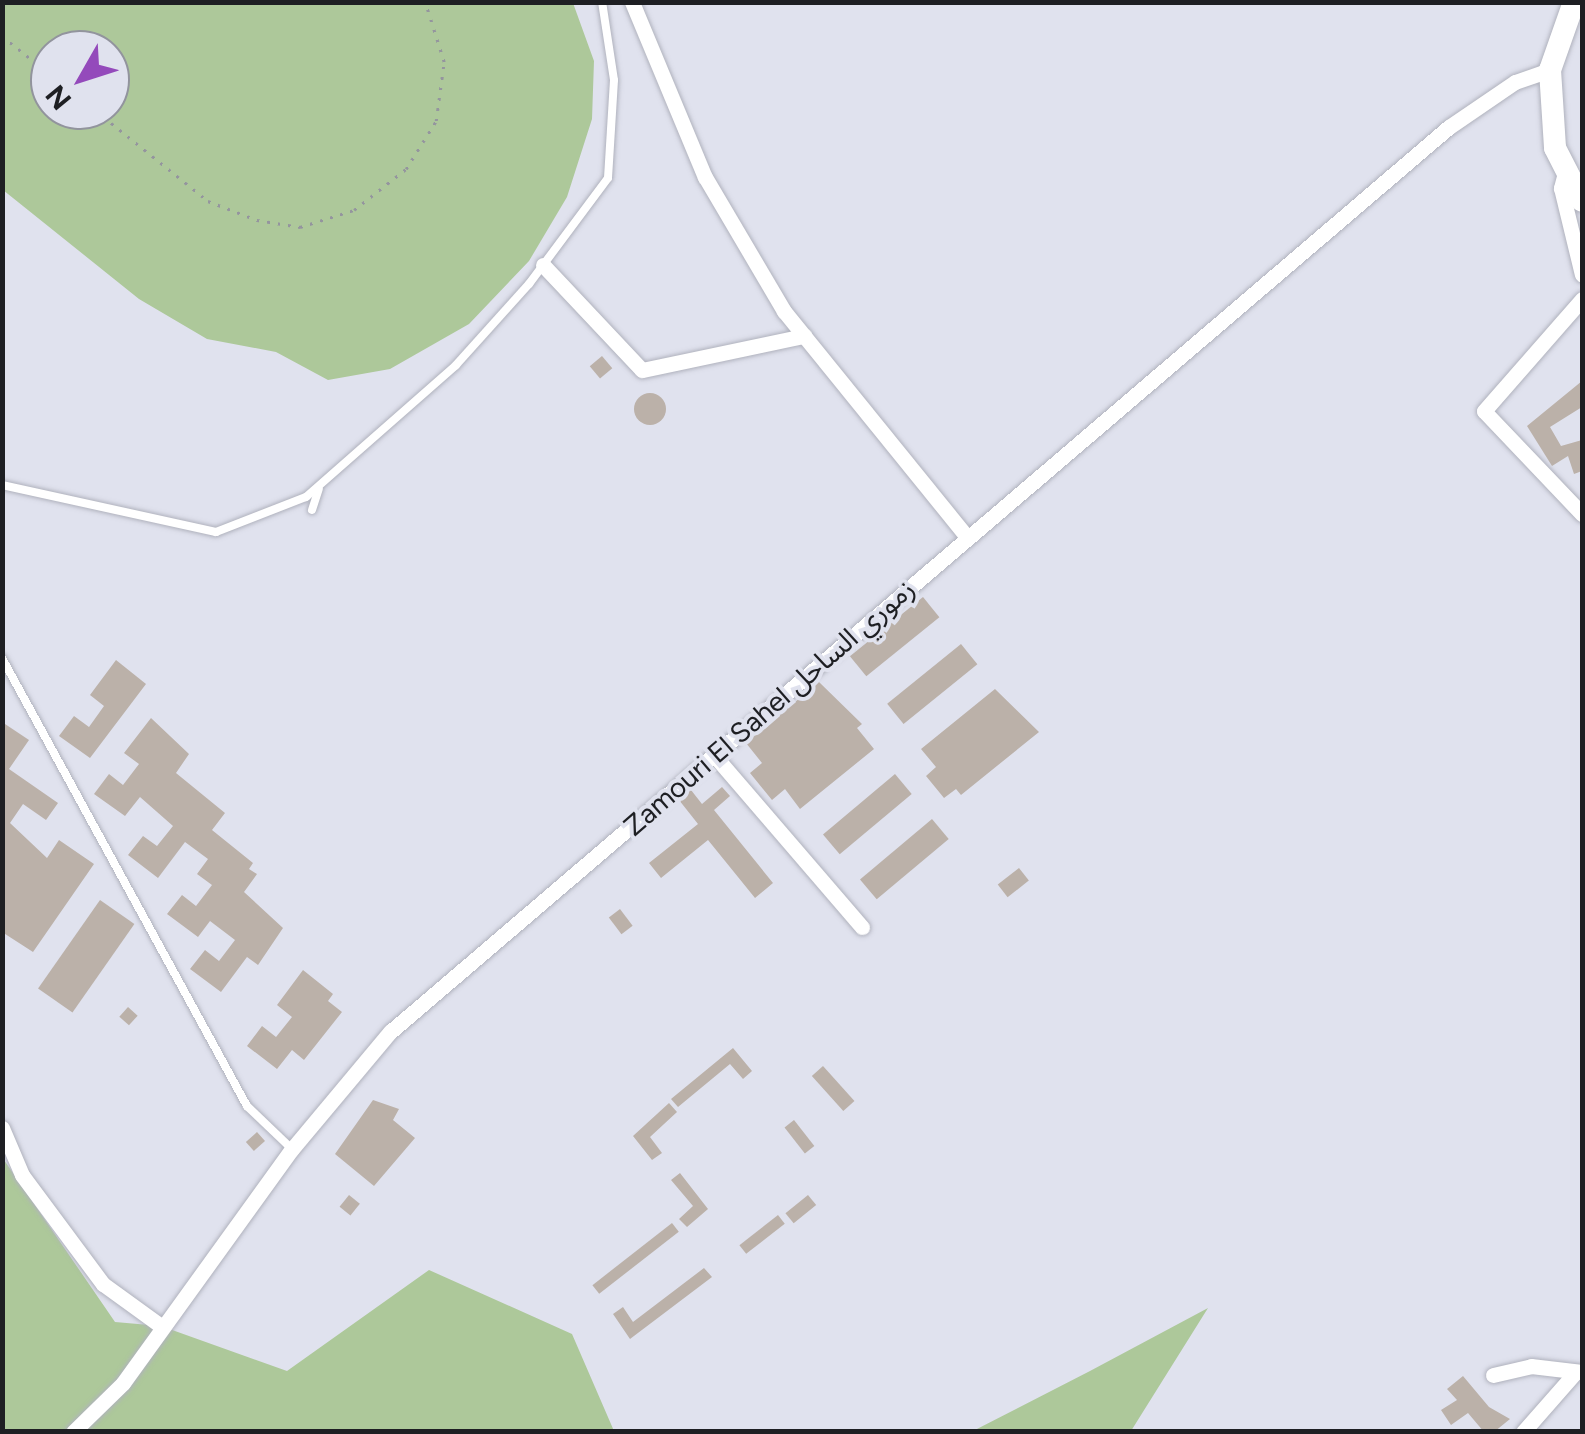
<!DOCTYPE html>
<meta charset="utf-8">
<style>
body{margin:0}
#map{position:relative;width:1585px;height:1434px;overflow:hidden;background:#e0e2ee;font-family:Figtree,"Noto Sans Arabic",sans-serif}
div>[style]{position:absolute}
.green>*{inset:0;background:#adc89a}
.building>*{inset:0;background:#bbb1a9;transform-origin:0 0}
.round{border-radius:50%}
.path>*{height:2.5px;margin-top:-1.25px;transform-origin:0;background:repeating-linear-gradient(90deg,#94959e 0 2.5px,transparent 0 10.5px)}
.roads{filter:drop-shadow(0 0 2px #b0b2bd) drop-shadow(0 0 2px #b0b2bd)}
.lane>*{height:8px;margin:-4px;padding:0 4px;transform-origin:4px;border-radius:4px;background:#fff}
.street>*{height:15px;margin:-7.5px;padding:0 7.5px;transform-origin:7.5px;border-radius:7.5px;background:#fff}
.secondary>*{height:22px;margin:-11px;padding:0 11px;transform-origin:11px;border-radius:11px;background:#fff}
span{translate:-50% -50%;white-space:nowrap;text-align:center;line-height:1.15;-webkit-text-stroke:8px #e0e2ee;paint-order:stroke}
.street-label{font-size:28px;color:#1e1f23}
.frame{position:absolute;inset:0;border:5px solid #1e1f23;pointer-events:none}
.north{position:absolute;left:30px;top:30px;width:100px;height:100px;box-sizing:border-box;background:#e0e2ee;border:2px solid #92949d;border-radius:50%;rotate:231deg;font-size:28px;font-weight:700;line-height:40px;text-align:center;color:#1e1f23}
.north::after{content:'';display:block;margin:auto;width:35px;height:45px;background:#944abb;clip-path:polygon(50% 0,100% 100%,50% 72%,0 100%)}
</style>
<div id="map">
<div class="green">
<i style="clip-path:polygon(evenodd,2px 3px,573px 3px,594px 61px,592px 119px,567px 197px,529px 261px,469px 324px,390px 369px,328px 380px,276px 352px,207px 339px,139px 299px,3px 190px,2px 3px,50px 50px,110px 50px,110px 110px,50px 110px,50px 50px)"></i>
<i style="clip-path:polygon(2px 1157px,115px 1322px,161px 1326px,287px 1371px,429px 1270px,572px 1334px,614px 1431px,3px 1431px)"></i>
<i style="clip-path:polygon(1208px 1308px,1131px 1431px,973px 1431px,1090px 1371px)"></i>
</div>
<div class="building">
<i style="left:602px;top:356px;width:16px;height:16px;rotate:50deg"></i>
<i style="clip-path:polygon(1582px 381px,1582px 407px,1550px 427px,1561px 446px,1582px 440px,1582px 471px,1574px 474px,1568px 456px,1552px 466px,1527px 426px)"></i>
<i class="round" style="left:634px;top:393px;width:32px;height:32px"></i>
<i style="left:923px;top:597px;width:26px;height:94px;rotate:51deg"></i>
<i style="left:961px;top:644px;width:26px;height:95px;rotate:51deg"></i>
<i style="clip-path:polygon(116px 660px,146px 684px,90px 758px,59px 736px,74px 716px,89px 727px,104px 706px,90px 695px)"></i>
<i style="clip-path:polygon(819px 682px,862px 724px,857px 728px,874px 749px,800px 809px,785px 789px,772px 800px,750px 773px,762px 763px,746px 743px)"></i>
<i style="clip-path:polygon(995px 689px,1039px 732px,961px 795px,956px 789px,944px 798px,926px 776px,936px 767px,921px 749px)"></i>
<i style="clip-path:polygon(151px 718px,189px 754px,176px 773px,225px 813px,212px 830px,253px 863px,249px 869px,257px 874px,244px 892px,283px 928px,258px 965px,247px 957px,221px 992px,190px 969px,205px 950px,219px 961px,235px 940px,210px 921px,198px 937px,167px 914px,182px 895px,196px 906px,212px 885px,197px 874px,208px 859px,185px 842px,158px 878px,128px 855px,143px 836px,157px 846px,173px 826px,140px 797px,125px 816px,94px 794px,109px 774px,123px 785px,139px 764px,124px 753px)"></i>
<i style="clip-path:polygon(2px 722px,29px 740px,9px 769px,58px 803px,46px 820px,23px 804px,10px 823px,47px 858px,59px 840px,94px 864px,33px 952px,2px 932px)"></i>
<i style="left:895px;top:774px;width:26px;height:94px;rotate:50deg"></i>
<i style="clip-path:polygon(722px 787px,730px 796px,714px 810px,773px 883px,755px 898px,708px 840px,661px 878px,649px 863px,698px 824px,679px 800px,691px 790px,702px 804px)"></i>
<i style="left:932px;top:819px;width:26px;height:94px;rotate:50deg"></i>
<i style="left:1019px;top:868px;width:16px;height:27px;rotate:52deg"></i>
<i style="left:100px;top:900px;width:42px;height:108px;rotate:35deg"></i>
<i style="left:620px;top:909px;width:21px;height:14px;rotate:53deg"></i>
<i style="clip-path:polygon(303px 970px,333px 994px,328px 1001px,342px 1012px,304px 1060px,292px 1050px,277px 1069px,247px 1046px,262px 1026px,276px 1037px,292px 1017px,277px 1005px)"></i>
<i style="left:128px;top:1007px;width:13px;height:13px;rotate:42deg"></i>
<i style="clip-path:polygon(733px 1048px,752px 1071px,743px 1079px,730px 1064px,678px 1107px,671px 1099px)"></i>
<i style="left:823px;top:1066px;width:47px;height:15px;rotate:48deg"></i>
<i style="clip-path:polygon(373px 1100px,399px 1109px,393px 1120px,415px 1138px,374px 1186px,335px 1154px)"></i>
<i style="clip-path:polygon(669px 1103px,677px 1112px,650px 1137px,662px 1153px,652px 1160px,633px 1136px)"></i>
<i style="left:794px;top:1120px;width:33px;height:12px;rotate:52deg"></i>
<i style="left:257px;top:1132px;width:12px;height:15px;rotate:48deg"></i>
<i style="clip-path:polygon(680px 1173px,708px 1209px,687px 1227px,679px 1219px,693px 1206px,671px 1180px)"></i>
<i style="left:349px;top:1195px;width:14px;height:15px;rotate:39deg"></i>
<i style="left:808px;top:1195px;width:13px;height:29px;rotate:51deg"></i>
<i style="left:778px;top:1215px;width:11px;height:49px;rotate:52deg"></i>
<i style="left:672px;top:1223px;width:11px;height:101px;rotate:52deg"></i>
<i style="clip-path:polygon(704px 1268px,712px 1277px,630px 1339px,613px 1314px,623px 1307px,633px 1322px)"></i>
<i style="clip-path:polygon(1463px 1376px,1489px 1407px,1510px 1419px,1494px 1432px,1484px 1432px,1468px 1413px,1451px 1425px,1441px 1410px,1457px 1400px,1447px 1389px)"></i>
</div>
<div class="path">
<i style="left:2px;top:36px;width:61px;rotate:38.4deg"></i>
<i style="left:95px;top:110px;width:145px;rotate:38.8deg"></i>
<i style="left:208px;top:201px;width:53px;rotate:21.2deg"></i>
<i style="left:257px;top:220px;width:44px;rotate:9.2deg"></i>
<i style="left:300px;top:227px;width:57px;rotate:-17.5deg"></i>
<i style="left:354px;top:210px;width:66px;rotate:-38.3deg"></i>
<i style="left:406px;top:169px;width:57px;rotate:-58deg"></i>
<i style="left:436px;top:121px;width:60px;rotate:-82.3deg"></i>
<i style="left:444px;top:62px;width:63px;rotate:-107.6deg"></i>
</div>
<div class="roads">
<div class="lane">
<i style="left:2px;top:485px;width:219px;rotate:12.4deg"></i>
<i style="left:216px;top:532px;width:97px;rotate:-21.3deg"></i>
<i style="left:306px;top:497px;width:200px;rotate:-41.3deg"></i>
<i style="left:456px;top:365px;width:109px;rotate:-48deg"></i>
<i style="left:529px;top:284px;width:132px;rotate:-53.3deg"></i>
<i style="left:608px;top:178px;width:98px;rotate:-86.5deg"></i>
<i style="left:614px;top:80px;width:79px;rotate:-98.7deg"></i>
<i style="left:312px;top:510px;width:22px;rotate:-72deg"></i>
<i style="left:2px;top:658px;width:511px;rotate:61.33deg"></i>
<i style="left:247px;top:1106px;width:62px;rotate:43.7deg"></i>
</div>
<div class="street">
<i style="left:632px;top:2px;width:190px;rotate:67.4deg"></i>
<i style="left:705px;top:177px;width:156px;rotate:59.5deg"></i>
<i style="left:784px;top:311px;width:292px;rotate:51deg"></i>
<i style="left:1566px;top:169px;width:20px;rotate:105deg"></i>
<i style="left:1561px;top:188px;width:89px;rotate:76.4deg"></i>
<i style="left:543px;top:265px;width:144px;rotate:46.7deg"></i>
<i style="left:642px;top:370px;width:166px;rotate:-11.9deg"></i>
<i style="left:1582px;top:514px;width:142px;rotate:-133.6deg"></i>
<i style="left:1484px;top:411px;width:149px;rotate:-48.8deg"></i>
<i style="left:714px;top:755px;width:227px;rotate:49.3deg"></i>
<i style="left:2px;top:1128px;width:51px;rotate:66.9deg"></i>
<i style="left:22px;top:1175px;width:136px;rotate:53.4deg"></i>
<i style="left:103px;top:1284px;width:72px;rotate:35.9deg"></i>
<i style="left:1493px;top:1375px;width:39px;rotate:-13deg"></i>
<i style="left:1531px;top:1366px;width:51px;rotate:6.7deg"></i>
<i style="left:73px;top:1432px;width:70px;rotate:-44.4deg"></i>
<i style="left:123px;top:1383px;width:289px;rotate:-54.2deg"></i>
<i style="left:292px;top:1149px;width:153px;rotate:-50.1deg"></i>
<i style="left:390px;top:1032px;width:1393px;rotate:-40.52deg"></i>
<i style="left:1449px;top:127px;width:80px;rotate:-34.3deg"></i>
<i style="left:1515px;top:82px;width:37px;rotate:-19deg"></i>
<i style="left:1523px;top:1432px;width:76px;rotate:-48.7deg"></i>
</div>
<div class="secondary">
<i style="left:1574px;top:2px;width:72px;rotate:109.4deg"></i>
<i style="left:1550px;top:70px;width:78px;rotate:86.3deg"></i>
<i style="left:1555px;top:148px;width:59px;rotate:63deg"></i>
</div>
</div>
<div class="street-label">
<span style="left:769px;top:707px;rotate:-41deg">Zamouri El Sahel زموري الساحل</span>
</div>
<div class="frame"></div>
<div class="north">N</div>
</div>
